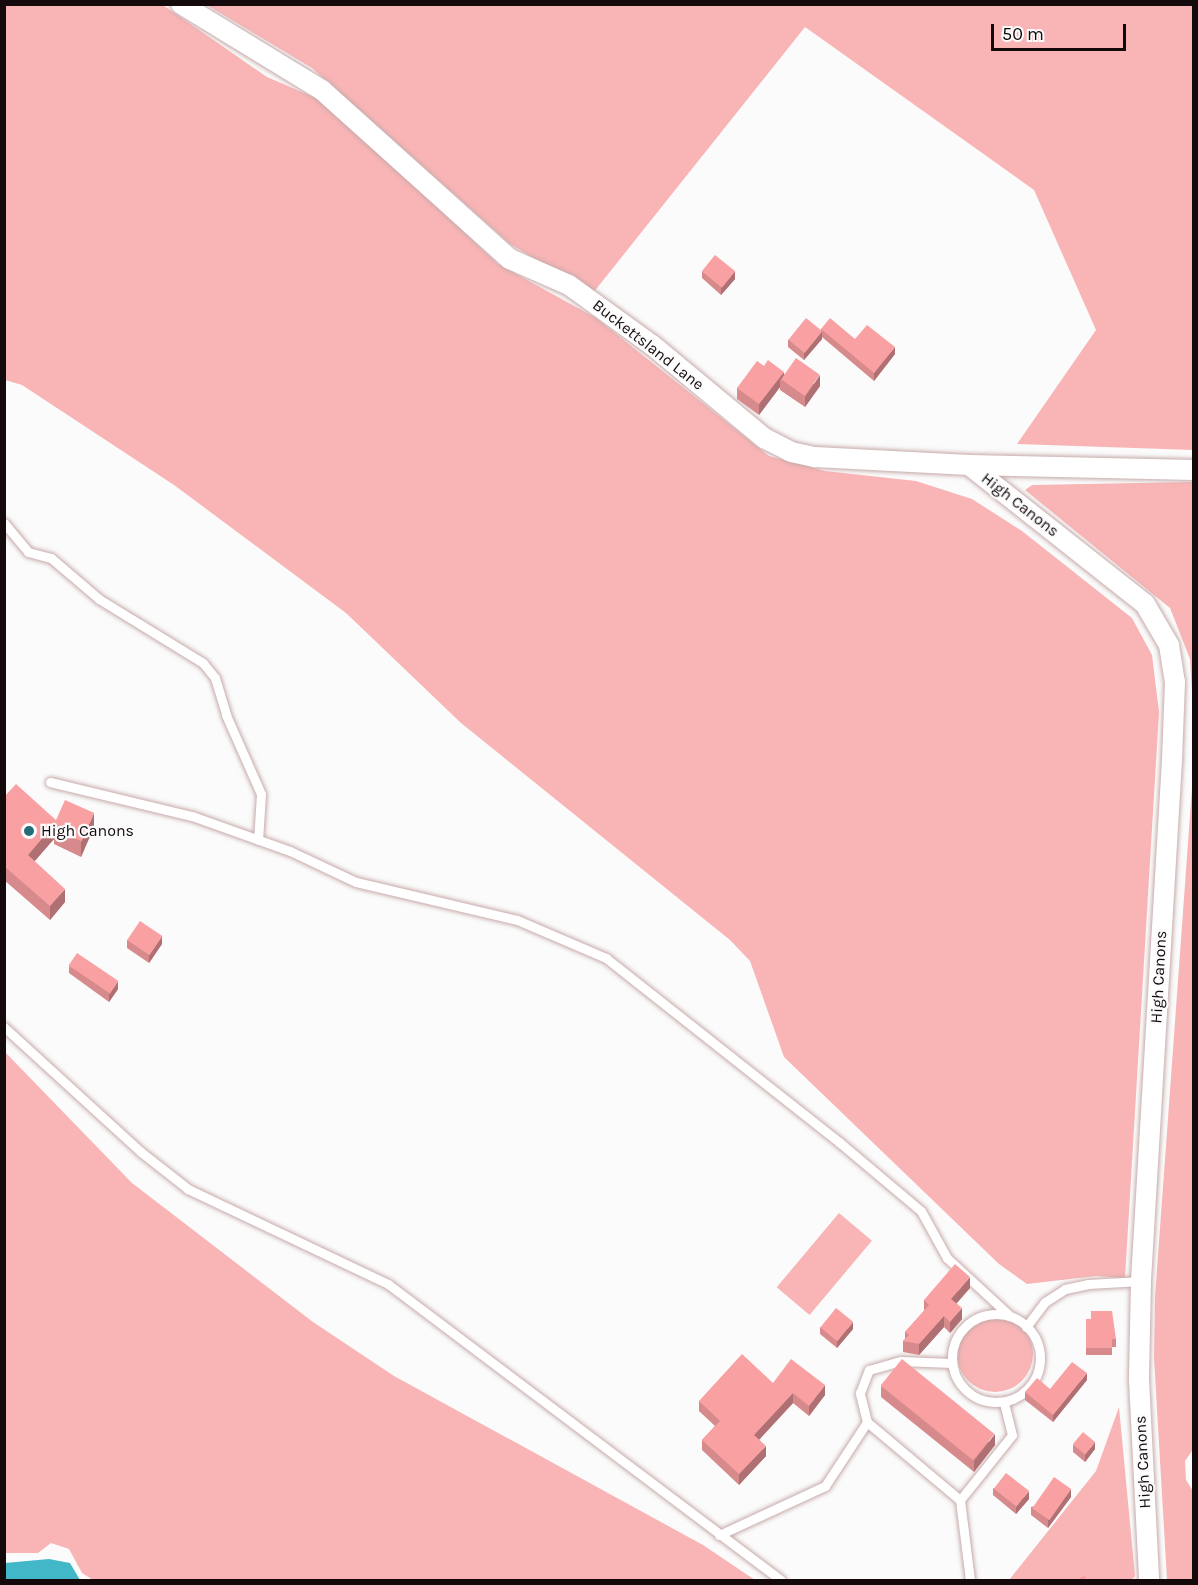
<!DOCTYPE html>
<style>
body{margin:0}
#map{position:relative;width:1198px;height:1585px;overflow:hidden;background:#fbfbfb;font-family:Karla,sans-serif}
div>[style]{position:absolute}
.green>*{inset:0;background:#f9b5b6;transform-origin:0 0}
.round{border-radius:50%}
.water>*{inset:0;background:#41b7c7}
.roads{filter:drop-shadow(0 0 2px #c7aaaa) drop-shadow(0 0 2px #c7aaaa)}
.service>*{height:9px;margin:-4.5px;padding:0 4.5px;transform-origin:4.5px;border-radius:4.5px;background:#fff}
.service>.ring{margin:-4.5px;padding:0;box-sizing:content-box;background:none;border:9px solid #fff;border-radius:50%}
.minor>*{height:20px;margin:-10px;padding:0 10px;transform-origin:10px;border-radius:10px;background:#fff}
.wall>*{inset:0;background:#d68a8c}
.shaded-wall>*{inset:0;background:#ae7072}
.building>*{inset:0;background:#f9a0a3;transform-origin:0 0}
.dots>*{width:16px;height:16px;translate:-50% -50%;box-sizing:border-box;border:3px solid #fbfbfb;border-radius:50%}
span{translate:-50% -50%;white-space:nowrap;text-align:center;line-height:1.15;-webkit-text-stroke:4.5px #fbfbfb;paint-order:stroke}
.street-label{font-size:16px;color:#140a0b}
.poi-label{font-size:16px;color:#140a0b}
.left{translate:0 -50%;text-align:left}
.frame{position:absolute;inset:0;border:6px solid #140a0b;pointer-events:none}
.scale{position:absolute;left:991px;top:24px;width:135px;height:27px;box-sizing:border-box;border:3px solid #140a0b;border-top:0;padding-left:8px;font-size:18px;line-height:21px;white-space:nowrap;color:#140a0b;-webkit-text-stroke:4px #fbfbfb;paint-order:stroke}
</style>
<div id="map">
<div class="green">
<i style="clip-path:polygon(4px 5px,163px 5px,267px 77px,325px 102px,498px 264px,596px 318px,769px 456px,825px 471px,916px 481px,972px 499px,1022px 531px,1132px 618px,1152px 655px,1159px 712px,1125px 1278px,1096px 1276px,1027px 1284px,999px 1264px,784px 1057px,750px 961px,730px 940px,461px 723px,346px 613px,174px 485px,22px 385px,5px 380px)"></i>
<i style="clip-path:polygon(207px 5px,1193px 5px,1193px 450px,1017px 444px,1096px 330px,1034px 190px,805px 27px,593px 293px,510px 244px,312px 68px)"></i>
<i style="clip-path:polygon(1193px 482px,1194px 482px,1193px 707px,1190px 659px,1170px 608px,1025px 490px,1032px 485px)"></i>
<i style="clip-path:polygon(1193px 774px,1194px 1448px,1185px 1461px,1186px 1480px,1193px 1491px,1193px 1580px,1167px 1580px,1154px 1358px,1155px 1297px)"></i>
<i style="clip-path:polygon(5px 1052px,132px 1183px,313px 1322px,394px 1376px,703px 1545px,755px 1580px,93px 1580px,82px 1573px,69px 1549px,51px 1543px,38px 1553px,5px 1553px)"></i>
<i style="left:839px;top:1213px;width:43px;height:97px;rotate:40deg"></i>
<i class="round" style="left:957px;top:1316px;width:76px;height:76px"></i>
<i style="clip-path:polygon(1119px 1407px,1135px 1576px,1132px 1580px,1009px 1580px,1096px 1471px)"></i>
</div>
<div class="water">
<i style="clip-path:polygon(49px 1559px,70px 1563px,80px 1580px,5px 1580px,5px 1563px)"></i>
</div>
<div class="roads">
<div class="service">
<i style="left:4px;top:523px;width:38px;rotate:50deg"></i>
<i style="left:28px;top:552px;width:24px;rotate:15deg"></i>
<i style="left:51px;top:558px;width:63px;rotate:40.5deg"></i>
<i style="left:99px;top:599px;width:122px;rotate:31.6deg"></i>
<i style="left:203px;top:663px;width:19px;rotate:51deg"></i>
<i style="left:215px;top:678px;width:39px;rotate:73deg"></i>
<i style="left:226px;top:715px;width:86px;rotate:66.1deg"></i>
<i style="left:261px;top:794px;width:46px;rotate:93.7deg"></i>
<i style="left:50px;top:782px;width:146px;rotate:13.5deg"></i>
<i style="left:192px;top:816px;width:104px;rotate:19.7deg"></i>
<i style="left:290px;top:851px;width:73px;rotate:25.2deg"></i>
<i style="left:356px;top:882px;width:165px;rotate:13.3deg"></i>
<i style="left:517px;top:920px;width:97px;rotate:23.1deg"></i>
<i style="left:606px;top:958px;width:297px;rotate:38.3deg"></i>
<i style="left:839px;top:1142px;width:107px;rotate:40.1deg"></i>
<i style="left:921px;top:1211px;width:54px;rotate:61deg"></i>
<i style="left:947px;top:1258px;width:86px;rotate:42.6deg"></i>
<i style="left:4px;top:1027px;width:185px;rotate:42.4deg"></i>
<i style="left:141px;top:1152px;width:60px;rotate:38.2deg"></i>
<i style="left:188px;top:1189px;width:221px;rotate:25.4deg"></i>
<i style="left:388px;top:1284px;width:492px;rotate:37deg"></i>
<i class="ring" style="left:952px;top:1314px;width:79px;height:79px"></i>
<i style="left:1026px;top:1327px;width:31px;rotate:-53deg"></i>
<i style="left:1045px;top:1302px;width:24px;rotate:-33deg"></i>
<i style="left:1065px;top:1289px;width:24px;rotate:-12deg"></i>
<i style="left:1088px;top:1284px;width:53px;rotate:-3.2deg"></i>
<i style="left:867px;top:1422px;width:30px;rotate:-104deg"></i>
<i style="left:860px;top:1393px;width:25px;rotate:-69deg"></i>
<i style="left:869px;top:1370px;width:33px;rotate:-16deg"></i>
<i style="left:901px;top:1361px;width:51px;rotate:2.2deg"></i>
<i style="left:960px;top:1500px;width:83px;rotate:-51.3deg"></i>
<i style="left:1012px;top:1435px;width:34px;rotate:-104deg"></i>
<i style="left:719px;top:1535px;width:117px;rotate:-24.8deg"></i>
<i style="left:825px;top:1486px;width:77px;rotate:-56.7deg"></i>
<i style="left:867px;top:1422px;width:121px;rotate:40deg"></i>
<i style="left:960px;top:1500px;width:81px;rotate:82.9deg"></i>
</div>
<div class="minor">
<i style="left:181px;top:4px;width:165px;rotate:31.4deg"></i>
<i style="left:322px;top:90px;width:253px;rotate:42deg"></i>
<i style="left:510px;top:259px;width:64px;rotate:23.8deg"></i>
<i style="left:569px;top:285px;width:102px;rotate:35.9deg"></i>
<i style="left:652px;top:345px;width:146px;rotate:39.7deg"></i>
<i style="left:764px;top:438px;width:30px;rotate:27deg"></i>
<i style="left:791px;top:452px;width:25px;rotate:12deg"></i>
<i style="left:815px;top:457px;width:154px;rotate:3deg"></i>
<i style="left:969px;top:465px;width:225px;rotate:1.3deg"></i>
<i style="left:969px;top:465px;width:224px;rotate:38.3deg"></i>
<i style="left:1145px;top:604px;width:48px;rotate:59.7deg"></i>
<i style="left:1169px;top:645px;width:37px;rotate:81deg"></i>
<i style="left:1175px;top:682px;width:78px;rotate:92.2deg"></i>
<i style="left:1172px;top:760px;width:522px;rotate:93.41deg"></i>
<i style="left:1141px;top:1281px;width:99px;rotate:91.2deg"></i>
<i style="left:1139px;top:1380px;width:200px;rotate:87.1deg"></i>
</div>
</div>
<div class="wall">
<i style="clip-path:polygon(702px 271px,735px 279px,721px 295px,702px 278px)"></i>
<i style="clip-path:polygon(821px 329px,855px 339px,895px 354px,874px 381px,822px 337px,822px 339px,804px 360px,788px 347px,788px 340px,821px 331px)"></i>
<i style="clip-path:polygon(764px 366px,784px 374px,820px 386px,805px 407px,780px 390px,780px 387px,759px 415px,737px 399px,737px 388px)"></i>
<i style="clip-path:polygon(4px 797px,57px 821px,94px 827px,81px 857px,54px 844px,54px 839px,34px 861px,65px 902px,50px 920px,4px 880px)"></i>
<i style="clip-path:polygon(127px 940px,162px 944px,149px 963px,127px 948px)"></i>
<i style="clip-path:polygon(69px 966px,118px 989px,109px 1002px,69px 973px)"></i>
<i style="clip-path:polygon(970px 1288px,956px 1303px,962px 1319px,950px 1333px,944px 1327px,919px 1355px,903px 1352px,903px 1341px,905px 1339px,905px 1332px,924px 1311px,924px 1300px)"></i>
<i style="clip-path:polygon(1086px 1319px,1116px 1339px,1116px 1347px,1112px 1347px,1112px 1355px,1086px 1355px)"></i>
<i style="clip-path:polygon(820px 1327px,853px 1329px,837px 1348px,820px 1334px)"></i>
<i style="clip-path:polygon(1087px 1380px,1053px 1422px,1025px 1400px,1025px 1392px,1050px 1389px)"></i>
<i style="clip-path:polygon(773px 1383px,825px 1395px,809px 1416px,793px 1403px,759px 1440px,766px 1456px,739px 1485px,702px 1450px,702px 1440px,715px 1426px,699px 1411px,699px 1401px)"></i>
<i style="clip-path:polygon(881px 1386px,995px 1445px,974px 1472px,881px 1397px)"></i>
<i style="clip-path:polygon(1073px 1445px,1095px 1449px,1085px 1462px,1073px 1452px)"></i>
<i style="clip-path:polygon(993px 1488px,1029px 1499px,1016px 1514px,993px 1495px)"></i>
<i style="clip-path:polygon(1071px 1497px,1048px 1528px,1031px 1515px,1031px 1507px)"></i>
</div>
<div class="shaded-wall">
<i style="clip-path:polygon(735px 271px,735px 279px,721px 295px,721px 287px)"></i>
<i style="clip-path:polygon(822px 331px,822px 339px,804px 360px,804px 353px)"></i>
<i style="clip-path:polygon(895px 347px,895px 354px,874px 381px,874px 373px)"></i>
<i style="clip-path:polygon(784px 372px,784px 381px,780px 379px,780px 387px,759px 415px,759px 404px)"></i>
<i style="clip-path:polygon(820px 375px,820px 386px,805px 407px,805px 397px)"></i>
<i style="clip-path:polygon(94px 813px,94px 827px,81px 857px,81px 842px)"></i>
<i style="clip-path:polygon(57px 821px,54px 829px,54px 839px,28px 869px,28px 855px)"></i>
<i style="clip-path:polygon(65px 889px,65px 902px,50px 920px,50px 906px)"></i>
<i style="clip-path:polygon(162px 936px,162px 944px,149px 963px,149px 955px)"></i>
<i style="clip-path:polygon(118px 981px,118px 989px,109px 1002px,109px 995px)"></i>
<i style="clip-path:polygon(970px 1277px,970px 1288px,951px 1310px,951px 1299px)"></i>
<i style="clip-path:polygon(962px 1308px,962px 1319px,950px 1333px,950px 1322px)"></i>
<i style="clip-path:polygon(944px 1316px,944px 1327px,919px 1355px,919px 1344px)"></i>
<i style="clip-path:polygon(853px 1322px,853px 1329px,837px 1348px,837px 1341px)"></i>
<i style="clip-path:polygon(1087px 1373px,1087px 1380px,1053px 1422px,1053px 1415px)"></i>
<i style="clip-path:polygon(825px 1385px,825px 1395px,809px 1416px,809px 1406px)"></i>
<i style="clip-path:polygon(793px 1393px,793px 1403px,754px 1445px,754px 1435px)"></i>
<i style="clip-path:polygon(995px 1434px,995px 1445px,974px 1472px,974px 1461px)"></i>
<i style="clip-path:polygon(1095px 1442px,1095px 1449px,1085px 1462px,1085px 1455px)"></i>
<i style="clip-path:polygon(766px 1446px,766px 1456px,739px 1485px,739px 1474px)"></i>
<i style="clip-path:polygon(1071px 1489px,1071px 1497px,1048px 1528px,1048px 1520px)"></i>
<i style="clip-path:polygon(1029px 1491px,1029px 1499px,1016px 1514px,1016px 1507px)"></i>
</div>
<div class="building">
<i style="left:715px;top:255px;width:26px;height:21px;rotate:39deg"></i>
<i style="left:806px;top:318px;width:21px;height:28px;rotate:39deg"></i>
<i style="clip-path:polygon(830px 318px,855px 339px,867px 325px,895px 347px,874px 373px,821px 329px)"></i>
<i style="left:796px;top:358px;width:29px;height:26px;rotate:35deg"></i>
<i style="clip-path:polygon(768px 360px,784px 372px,759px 404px,737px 388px,757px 361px,764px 366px)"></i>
<i style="clip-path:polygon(16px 784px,57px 821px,28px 855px,65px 889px,50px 906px,4px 866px,4px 797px)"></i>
<i style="left:65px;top:800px;width:32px;height:31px;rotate:24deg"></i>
<i style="left:140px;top:921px;width:27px;height:23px;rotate:34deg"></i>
<i style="left:77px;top:953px;width:50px;height:15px;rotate:34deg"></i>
<i style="clip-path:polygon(955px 1264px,970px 1277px,951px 1299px,962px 1308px,950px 1322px,944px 1316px,919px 1344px,903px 1341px,909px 1335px,905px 1332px,929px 1305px,924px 1300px)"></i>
<i style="left:836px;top:1308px;width:22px;height:25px;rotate:39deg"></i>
<i style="clip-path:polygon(1091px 1311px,1112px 1311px,1116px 1339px,1112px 1339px,1112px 1348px,1086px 1348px,1086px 1319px,1091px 1319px)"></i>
<i style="clip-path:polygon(742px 1354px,773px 1383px,791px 1359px,825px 1385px,809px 1406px,793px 1393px,754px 1435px,766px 1446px,739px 1474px,702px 1440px,720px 1421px,699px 1401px)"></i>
<i style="left:902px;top:1359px;width:119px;height:34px;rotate:39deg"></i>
<i style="clip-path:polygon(1072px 1362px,1087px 1373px,1053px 1415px,1025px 1392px,1037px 1378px,1050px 1389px)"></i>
<i style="left:1083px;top:1432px;width:16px;height:16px;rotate:40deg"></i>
<i style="left:1006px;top:1473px;width:29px;height:20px;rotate:38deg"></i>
<i style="left:1054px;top:1477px;width:21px;height:38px;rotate:35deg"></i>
<i style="clip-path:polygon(1084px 1575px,1087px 1581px,1076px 1581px)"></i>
</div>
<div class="dots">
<i style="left:29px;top:831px;background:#246d77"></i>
</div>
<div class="street-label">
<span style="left:648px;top:345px;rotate:38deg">Buckettsland Lane</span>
<span style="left:1020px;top:505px;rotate:38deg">High Canons</span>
<span style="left:1159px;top:977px;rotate:-87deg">High Canons</span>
<span style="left:1143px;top:1462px;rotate:-93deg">High Canons</span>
</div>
<div class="poi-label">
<span class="left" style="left:41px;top:831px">High Canons</span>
</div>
<div class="frame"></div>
<div class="scale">50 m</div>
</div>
